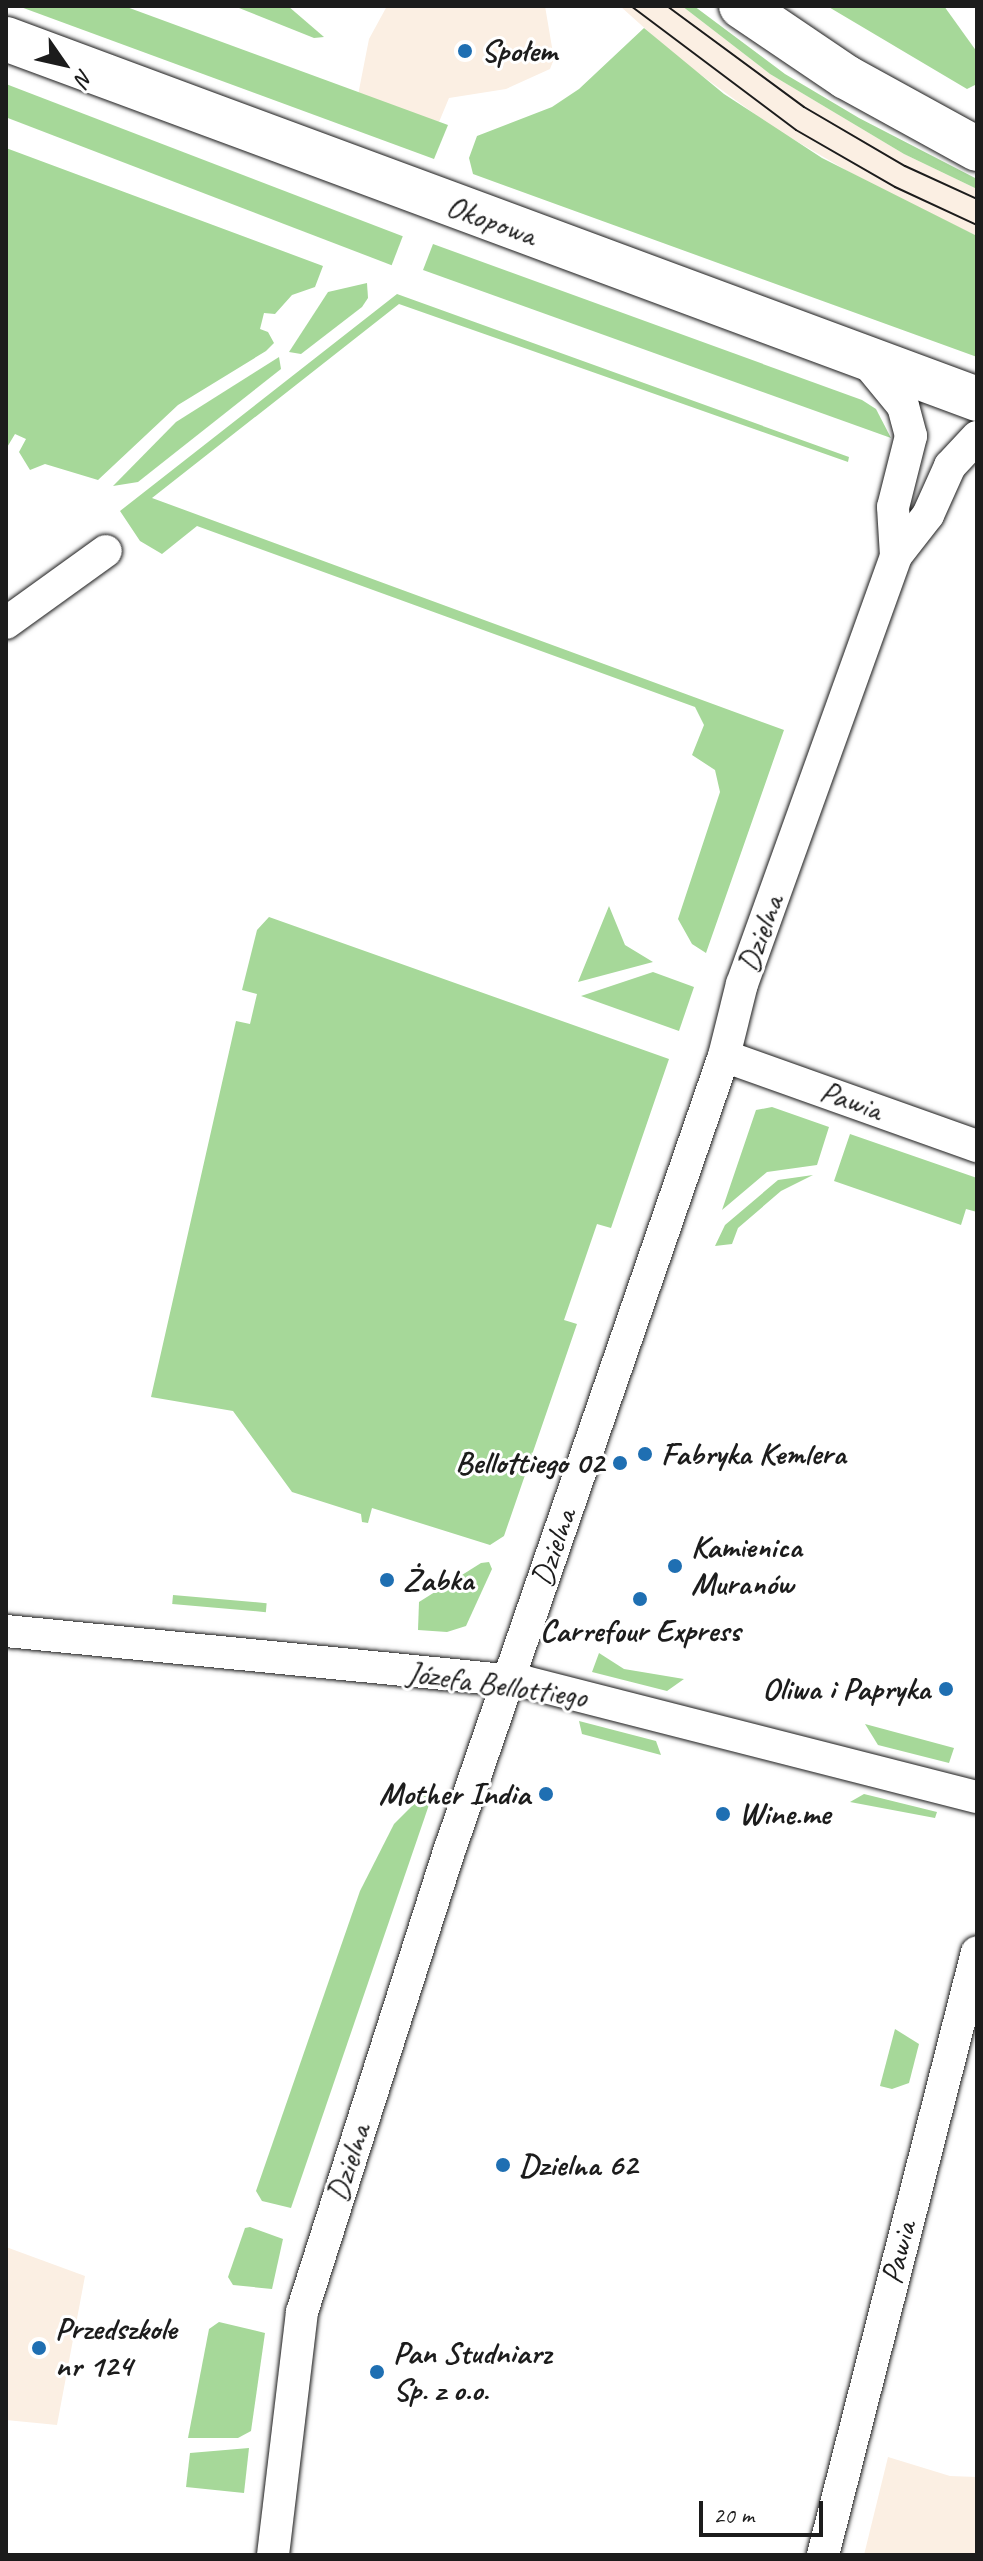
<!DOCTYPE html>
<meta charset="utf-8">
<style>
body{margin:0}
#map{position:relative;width:983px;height:2561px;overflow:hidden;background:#fff;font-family:Caveat,sans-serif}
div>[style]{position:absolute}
.built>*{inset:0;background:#fbefe3}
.green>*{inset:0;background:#a6d899;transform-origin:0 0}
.roads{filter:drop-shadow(0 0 2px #1c1c1c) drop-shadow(0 0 2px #1c1c1c)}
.street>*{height:32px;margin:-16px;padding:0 16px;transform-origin:16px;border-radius:16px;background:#fff}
.secondary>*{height:44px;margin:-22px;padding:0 22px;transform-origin:22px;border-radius:22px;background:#fff}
.tram>*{height:2px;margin:-1px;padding:0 1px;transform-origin:1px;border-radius:1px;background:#1c1c1c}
.dots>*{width:22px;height:22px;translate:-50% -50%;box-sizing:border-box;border:4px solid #fff;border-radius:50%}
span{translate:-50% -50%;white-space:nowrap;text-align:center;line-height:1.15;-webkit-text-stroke:6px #fff;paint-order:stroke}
.poi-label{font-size:32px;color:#1c1c1c;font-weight:700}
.left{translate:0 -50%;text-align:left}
.right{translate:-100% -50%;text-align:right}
.street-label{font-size:32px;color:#1c1c1c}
.frame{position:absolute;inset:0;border:8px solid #1c1c1c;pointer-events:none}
.north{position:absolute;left:24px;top:24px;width:80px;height:80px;-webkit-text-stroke:6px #fff;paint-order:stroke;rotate:124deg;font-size:22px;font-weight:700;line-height:32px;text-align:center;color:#1c1c1c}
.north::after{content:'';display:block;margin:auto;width:28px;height:36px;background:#1c1c1c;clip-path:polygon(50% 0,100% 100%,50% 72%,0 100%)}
.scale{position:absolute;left:699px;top:2501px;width:124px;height:36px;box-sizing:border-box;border:4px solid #1c1c1c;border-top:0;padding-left:10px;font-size:24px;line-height:28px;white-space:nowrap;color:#1c1c1c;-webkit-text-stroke:6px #fff;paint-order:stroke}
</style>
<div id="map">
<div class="built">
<i style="clip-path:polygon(387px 6px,545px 6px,554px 59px,550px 69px,506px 89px,449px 98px,439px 122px,358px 95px,369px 39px)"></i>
<i style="clip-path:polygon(620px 6px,682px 6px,770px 74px,904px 154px,977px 189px,977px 236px,880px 190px,774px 128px,679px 59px)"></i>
<i style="clip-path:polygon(6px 2247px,85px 2276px,57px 2425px,6px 2420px)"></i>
<i style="clip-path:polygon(888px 2457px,950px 2476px,977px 2477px,977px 2555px,864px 2555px)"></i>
</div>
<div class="green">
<i style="clip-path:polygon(18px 6px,124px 6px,448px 125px,434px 159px)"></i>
<i style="clip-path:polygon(234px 6px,288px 6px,324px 37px,314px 38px)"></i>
<i style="clip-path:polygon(682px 6px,694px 6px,785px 74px,859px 118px,977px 179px,977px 189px,904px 154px,770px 74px)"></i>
<i style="clip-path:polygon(827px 6px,944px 6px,977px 52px,977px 84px,967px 89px)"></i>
<i style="clip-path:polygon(644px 28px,724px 94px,822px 158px,977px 236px,977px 357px,473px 174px,469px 158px,477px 136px,552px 107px,579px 89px)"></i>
<i style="left:6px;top:84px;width:425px;height:31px;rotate:21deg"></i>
<i style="clip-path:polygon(6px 148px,323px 266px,315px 287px,292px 295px,275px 314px,264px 313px,260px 329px,268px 332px,274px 343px,266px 351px,178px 405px,98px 480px,45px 464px,30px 470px,19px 452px,26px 439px,15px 434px,6px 449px)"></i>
<i style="clip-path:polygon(433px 244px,862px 400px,876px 409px,891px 438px,423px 270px)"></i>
<i style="clip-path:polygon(367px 283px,368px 298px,362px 307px,301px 354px,289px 352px,328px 292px)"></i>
<i style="clip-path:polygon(397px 294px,849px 457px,848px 462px,399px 304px,152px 498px,784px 730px,706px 953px,692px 944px,678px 919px,720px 792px,715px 770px,692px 755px,704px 725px,695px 707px,197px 526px,162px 554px,140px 541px,120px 511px)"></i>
<i style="clip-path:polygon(279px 357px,281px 369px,138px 482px,113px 486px,176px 422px)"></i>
<i style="clip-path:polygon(609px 906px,625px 945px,653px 962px,578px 982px)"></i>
<i style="clip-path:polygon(269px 917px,669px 1059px,611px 1228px,597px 1224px,564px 1320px,577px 1324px,504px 1536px,490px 1545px,372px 1508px,368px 1523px,362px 1522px,361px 1514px,292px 1492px,233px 1411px,151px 1397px,236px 1021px,250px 1024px,257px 994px,242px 990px,257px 930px)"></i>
<i style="clip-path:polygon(653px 972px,694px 987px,679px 1031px,581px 996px)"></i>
<i style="clip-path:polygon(772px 1107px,829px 1127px,817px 1165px,767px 1172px,722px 1210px,756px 1110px)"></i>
<i style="clip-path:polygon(850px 1134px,977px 1178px,977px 1212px,966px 1209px,961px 1225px,834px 1181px)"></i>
<i style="clip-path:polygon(813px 1175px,781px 1191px,738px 1228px,732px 1244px,715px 1246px,725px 1225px,778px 1180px)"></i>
<i style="clip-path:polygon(481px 1563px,489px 1562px,492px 1569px,466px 1626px,447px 1632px,418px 1630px,419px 1602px)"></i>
<i style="left:173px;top:1595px;width:94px;height:9px;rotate:5deg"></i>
<i style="clip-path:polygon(599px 1653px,624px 1669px,684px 1679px,667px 1691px,592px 1672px)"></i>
<i style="clip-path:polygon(579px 1721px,656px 1741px,661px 1755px,582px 1734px)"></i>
<i style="clip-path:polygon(865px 1724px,954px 1748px,949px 1763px,878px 1745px)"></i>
<i style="clip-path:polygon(425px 1793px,432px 1796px,291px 2208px,262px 2201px,256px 2191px,360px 1891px,394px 1824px)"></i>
<i style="clip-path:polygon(864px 1794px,937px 1812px,935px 1818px,850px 1802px)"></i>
<i style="clip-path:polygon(895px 2029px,919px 2044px,909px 2083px,892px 2089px,880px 2086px)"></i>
<i style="clip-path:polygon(250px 2227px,283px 2239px,272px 2289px,233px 2285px,228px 2277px,245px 2228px)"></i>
<i style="clip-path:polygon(219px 2322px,265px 2333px,251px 2431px,238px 2438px,188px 2438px,209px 2329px)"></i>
<i style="clip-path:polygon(249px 2448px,244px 2493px,186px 2487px,190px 2453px)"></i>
</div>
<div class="roads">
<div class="street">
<i style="left:866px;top:361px;width:58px;rotate:50.6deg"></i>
<i style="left:903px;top:406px;width:31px;rotate:75deg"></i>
<i style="left:911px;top:436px;width:73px;rotate:104.2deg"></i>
<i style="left:893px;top:507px;width:49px;rotate:86.5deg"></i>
<i style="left:6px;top:623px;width:123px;rotate:-35.8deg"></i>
<i style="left:724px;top:1056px;width:269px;rotate:19.6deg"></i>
<i style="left:6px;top:1631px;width:521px;rotate:5.61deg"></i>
<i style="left:525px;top:1682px;width:466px;rotate:14.3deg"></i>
<i style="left:273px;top:2555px;width:245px;rotate:-83.2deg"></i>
<i style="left:302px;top:2312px;width:489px;rotate:-72.3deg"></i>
<i style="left:451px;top:1846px;width:836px;rotate:-70.94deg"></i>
<i style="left:724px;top:1056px;width:74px;rotate:-76deg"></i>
<i style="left:742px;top:984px;width:455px;rotate:-70.2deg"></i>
<i style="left:896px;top:556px;width:52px;rotate:-52deg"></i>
<i style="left:928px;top:515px;width:54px;rotate:-65.8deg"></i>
<i style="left:950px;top:466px;width:40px;rotate:-47deg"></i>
<i style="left:823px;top:2555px;width:622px;rotate:-75.67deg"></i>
</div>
<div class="secondary">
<i style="left:741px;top:6px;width:127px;rotate:34.1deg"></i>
<i style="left:846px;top:77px;width:149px;rotate:28.8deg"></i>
<i style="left:6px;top:39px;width:1036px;rotate:20.34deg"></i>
</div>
</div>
<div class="tram">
<i style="left:631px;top:6px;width:206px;rotate:36.9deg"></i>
<i style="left:796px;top:130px;width:114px;rotate:29.9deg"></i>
<i style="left:895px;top:187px;width:90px;rotate:24.9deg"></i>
<i style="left:667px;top:6px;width:170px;rotate:36.4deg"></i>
<i style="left:804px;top:107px;width:117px;rotate:30.3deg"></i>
<i style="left:905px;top:166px;width:79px;rotate:24.6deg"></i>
</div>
<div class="dots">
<i style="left:465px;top:51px;background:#1f6fb2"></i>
<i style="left:645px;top:1454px;background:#1f6fb2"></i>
<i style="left:620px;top:1463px;background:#1f6fb2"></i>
<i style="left:675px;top:1566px;background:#1f6fb2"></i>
<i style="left:387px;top:1580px;background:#1f6fb2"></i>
<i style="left:640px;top:1599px;background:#1f6fb2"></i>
<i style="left:946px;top:1689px;background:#1f6fb2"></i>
<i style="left:546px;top:1794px;background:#1f6fb2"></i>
<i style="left:723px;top:1814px;background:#1f6fb2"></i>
<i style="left:503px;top:2165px;background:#1f6fb2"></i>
<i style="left:39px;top:2348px;background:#1f6fb2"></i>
<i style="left:377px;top:2372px;background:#1f6fb2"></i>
</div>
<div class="poi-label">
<span class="left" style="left:481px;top:51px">Społem</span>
<span class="left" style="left:661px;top:1454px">Fabryka Kemlera</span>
<span class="right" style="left:604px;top:1463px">Bellottiego 02</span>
<span class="left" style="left:691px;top:1566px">Kamienica<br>Muranów</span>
<span class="left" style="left:403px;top:1580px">Żabka</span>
<span style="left:640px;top:1631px">Carrefour Express</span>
<span class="right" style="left:930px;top:1689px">Oliwa i Papryka</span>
<span class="right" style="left:530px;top:1794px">Mother India</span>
<span class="left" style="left:739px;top:1814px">Wine.me</span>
<span class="left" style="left:519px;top:2165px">Dzielna 62</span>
<span class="left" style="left:55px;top:2348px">Przedszkole<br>nr 124</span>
<span class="left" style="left:393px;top:2372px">Pan Studniarz<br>Sp. z o.o.</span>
</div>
<div class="street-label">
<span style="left:491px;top:221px;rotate:20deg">Okopowa</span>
<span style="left:761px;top:934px;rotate:-70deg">Dzielna</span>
<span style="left:851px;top:1101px;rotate:20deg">Pawia</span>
<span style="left:554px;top:1548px;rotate:-71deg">Dzielna</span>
<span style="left:497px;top:1685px;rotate:8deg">Józefa Bellottiego</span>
<span style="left:349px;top:2163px;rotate:-72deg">Dzielna</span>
<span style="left:899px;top:2253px;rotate:-76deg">Pawia</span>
</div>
<div class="frame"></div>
<div class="north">N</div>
<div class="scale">20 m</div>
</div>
